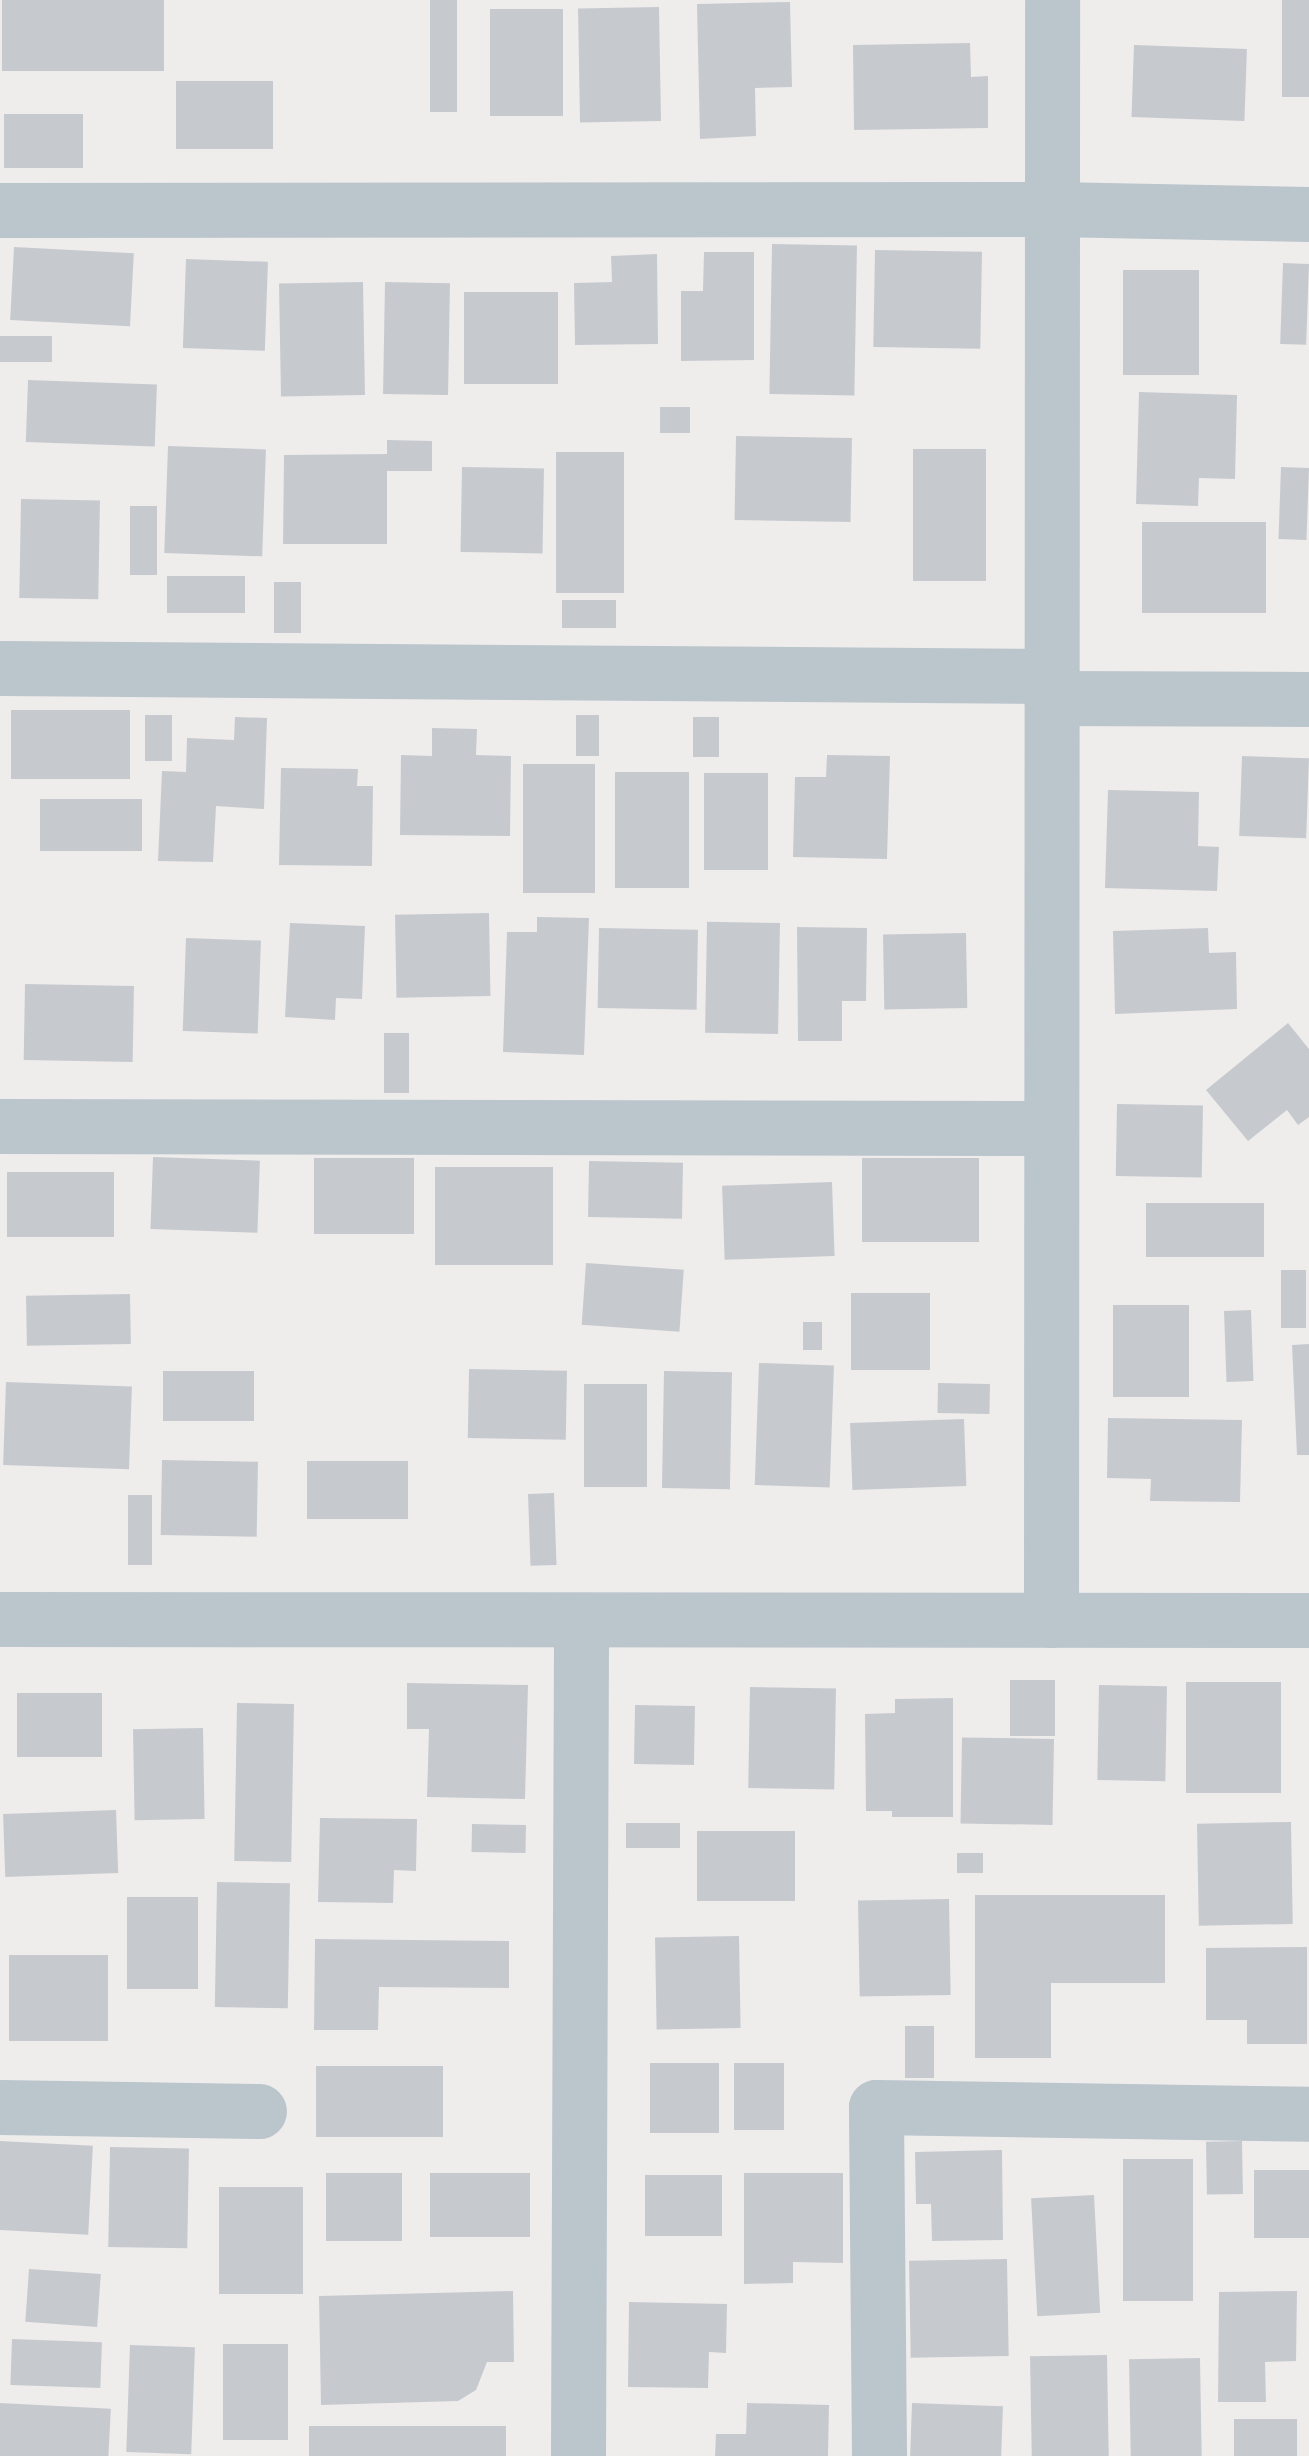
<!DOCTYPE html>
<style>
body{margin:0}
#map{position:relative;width:1309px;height:2456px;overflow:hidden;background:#efecec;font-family:Arial,sans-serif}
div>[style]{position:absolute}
.building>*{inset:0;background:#c6cacf;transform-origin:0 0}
.street>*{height:55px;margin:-27.5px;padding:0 27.5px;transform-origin:27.5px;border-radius:27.5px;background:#bac5cc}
span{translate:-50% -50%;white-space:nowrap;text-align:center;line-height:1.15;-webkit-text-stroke:9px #fff;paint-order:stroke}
</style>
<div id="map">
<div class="building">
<i style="left:2px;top:0;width:162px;height:71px"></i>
<i style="left:430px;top:0;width:27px;height:112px"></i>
<i style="left:1282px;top:0;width:27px;height:97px"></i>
<i style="clip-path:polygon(790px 2px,792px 87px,755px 88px,756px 136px,700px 139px,697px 4px)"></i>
<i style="left:659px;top:7px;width:114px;height:81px;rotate:89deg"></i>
<i style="left:490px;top:9px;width:73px;height:107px"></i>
<i style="clip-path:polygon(970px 43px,971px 77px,988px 76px,988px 128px,854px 130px,853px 45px)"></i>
<i style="left:1134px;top:45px;width:113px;height:72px;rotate:2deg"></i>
<i style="left:176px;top:81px;width:97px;height:68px"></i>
<i style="left:4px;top:114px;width:79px;height:54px"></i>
<i style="left:772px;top:244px;width:85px;height:150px;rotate:1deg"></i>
<i style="left:14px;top:247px;width:120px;height:73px;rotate:3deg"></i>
<i style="left:875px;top:250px;width:107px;height:97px;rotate:1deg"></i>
<i style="clip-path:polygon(704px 252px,754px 252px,754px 360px,681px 361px,681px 291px,703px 291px)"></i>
<i style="clip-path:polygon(657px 254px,658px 344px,575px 345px,574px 283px,612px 282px,611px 256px)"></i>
<i style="left:186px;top:259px;width:82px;height:89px;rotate:2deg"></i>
<i style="left:1283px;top:263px;width:26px;height:81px;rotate:2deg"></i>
<i style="left:1123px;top:270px;width:76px;height:105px"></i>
<i style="left:363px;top:282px;width:113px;height:84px;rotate:89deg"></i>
<i style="left:385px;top:282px;width:65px;height:112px;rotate:1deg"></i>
<i style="left:464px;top:292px;width:94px;height:92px"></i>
<i style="left:0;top:336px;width:52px;height:26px"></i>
<i style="left:28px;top:380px;width:129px;height:62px;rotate:2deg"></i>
<i style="clip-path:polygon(1139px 392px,1237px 395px,1235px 479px,1199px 478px,1198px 506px,1136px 504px)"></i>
<i style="left:660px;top:407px;width:30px;height:26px"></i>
<i style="left:736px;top:436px;width:116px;height:84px;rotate:1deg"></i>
<i style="clip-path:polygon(387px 440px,432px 441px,432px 471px,387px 471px,387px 544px,283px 544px,284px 455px,387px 454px)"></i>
<i style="left:168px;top:446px;width:98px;height:107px;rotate:2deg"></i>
<i style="left:913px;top:449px;width:73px;height:132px"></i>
<i style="left:556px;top:452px;width:68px;height:141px"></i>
<i style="left:462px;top:467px;width:82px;height:85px;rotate:1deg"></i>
<i style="left:1281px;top:467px;width:28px;height:72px;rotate:2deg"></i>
<i style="left:21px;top:499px;width:79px;height:99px;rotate:1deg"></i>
<i style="left:130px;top:506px;width:27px;height:69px"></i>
<i style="left:1142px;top:522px;width:124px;height:91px"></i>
<i style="left:245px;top:576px;width:37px;height:78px;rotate:90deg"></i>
<i style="left:274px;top:582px;width:27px;height:51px"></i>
<i style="left:616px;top:600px;width:28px;height:54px;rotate:90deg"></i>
<i style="left:130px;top:710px;width:69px;height:119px;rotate:90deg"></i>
<i style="left:172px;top:715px;width:46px;height:27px;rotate:90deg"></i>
<i style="left:576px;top:715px;width:23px;height:41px"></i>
<i style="clip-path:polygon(235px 717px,267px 718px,264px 809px,216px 806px,213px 862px,158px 861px,162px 771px,186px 772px,187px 738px,234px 740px)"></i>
<i style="left:693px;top:717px;width:26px;height:40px"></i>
<i style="clip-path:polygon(432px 728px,477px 729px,476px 755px,511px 756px,510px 836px,400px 835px,401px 755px,432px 756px)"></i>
<i style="clip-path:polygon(827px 755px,890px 756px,887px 859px,793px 857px,795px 777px,826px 777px)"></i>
<i style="left:1242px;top:756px;width:67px;height:80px;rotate:2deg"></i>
<i style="left:523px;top:764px;width:72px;height:129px"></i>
<i style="clip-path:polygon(281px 768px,358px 769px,357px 786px,373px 786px,372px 866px,279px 865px)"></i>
<i style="left:615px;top:772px;width:74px;height:116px"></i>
<i style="left:704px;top:773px;width:64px;height:97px"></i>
<i style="clip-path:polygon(1108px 790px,1199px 792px,1198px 846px,1219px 847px,1217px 891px,1105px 888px)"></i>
<i style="left:40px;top:799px;width:102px;height:52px"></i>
<i style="left:489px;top:913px;width:83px;height:94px;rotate:89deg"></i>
<i style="clip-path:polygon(537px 917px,589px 918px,584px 1055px,503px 1052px,507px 932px,537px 932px)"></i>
<i style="clip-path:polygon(290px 923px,365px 926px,362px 999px,336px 998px,335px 1020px,285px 1017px)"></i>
<i style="left:780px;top:923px;width:111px;height:73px;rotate:91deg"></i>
<i style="clip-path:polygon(797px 927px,867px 928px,866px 1001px,842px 1001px,842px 1041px,798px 1041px)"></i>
<i style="left:599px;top:928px;width:99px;height:80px;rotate:1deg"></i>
<i style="clip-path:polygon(1208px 928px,1209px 953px,1236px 952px,1237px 1009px,1115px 1014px,1113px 931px)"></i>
<i style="left:966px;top:933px;width:75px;height:83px;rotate:89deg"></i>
<i style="left:186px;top:938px;width:75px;height:93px;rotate:2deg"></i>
<i style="left:25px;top:984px;width:109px;height:76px;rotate:1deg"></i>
<i style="clip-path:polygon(1288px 1023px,1309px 1049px,1309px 1117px,1298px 1125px,1287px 1110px,1248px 1141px,1206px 1090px)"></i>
<i style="left:409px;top:1033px;width:60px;height:25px;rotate:90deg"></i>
<i style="left:1117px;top:1104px;width:86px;height:72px;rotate:1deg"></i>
<i style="left:153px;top:1157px;width:107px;height:72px;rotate:2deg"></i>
<i style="left:314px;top:1158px;width:100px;height:76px"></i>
<i style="left:862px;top:1158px;width:117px;height:84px"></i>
<i style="left:589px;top:1161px;width:94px;height:56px;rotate:1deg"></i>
<i style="left:435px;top:1167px;width:118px;height:98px"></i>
<i style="left:7px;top:1172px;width:107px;height:65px"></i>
<i style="left:832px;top:1182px;width:74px;height:110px;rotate:88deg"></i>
<i style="left:1146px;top:1203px;width:118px;height:54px"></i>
<i style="left:586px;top:1263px;width:98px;height:62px;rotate:4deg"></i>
<i style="left:1281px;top:1270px;width:25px;height:58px"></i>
<i style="left:851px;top:1293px;width:79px;height:77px"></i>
<i style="left:130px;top:1294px;width:50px;height:104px;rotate:89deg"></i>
<i style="left:1189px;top:1305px;width:92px;height:76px;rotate:90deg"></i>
<i style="left:1251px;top:1310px;width:71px;height:27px;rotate:88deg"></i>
<i style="left:803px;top:1322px;width:19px;height:28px"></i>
<i style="clip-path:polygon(1309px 1344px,1309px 1455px,1297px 1455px,1292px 1345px)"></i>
<i style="left:759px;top:1363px;width:75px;height:122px;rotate:2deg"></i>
<i style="left:469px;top:1369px;width:98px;height:69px;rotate:1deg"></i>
<i style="left:163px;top:1371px;width:91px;height:50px"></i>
<i style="left:664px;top:1371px;width:68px;height:117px;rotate:1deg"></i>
<i style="left:6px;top:1382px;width:126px;height:83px;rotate:2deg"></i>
<i style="left:938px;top:1383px;width:52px;height:30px;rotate:1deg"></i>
<i style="left:647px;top:1384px;width:103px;height:63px;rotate:90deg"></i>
<i style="clip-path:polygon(1108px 1418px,1242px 1420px,1240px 1502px,1150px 1501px,1151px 1479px,1107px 1478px)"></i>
<i style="left:964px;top:1419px;width:67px;height:114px;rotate:88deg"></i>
<i style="left:162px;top:1460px;width:96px;height:75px;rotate:1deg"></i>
<i style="left:307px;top:1461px;width:101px;height:58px"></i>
<i style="left:554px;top:1493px;width:72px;height:26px;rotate:88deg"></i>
<i style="left:128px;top:1495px;width:24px;height:70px"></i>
<i style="left:1010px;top:1680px;width:45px;height:56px"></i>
<i style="left:1186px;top:1682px;width:95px;height:111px"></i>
<i style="clip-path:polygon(407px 1683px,528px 1685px,525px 1799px,427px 1797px,429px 1729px,407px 1729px)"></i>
<i style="left:1099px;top:1685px;width:68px;height:95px;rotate:1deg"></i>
<i style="left:750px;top:1687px;width:86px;height:101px;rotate:1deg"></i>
<i style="left:17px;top:1693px;width:85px;height:64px"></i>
<i style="clip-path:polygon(953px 1698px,953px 1817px,892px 1817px,892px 1811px,866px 1811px,865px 1714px,895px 1713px,895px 1699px)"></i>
<i style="left:237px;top:1703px;width:57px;height:158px;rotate:1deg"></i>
<i style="left:635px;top:1705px;width:60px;height:59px;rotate:1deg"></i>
<i style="left:203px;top:1728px;width:91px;height:70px;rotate:89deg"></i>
<i style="left:1054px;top:1739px;width:86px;height:92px;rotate:91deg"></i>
<i style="left:116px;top:1810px;width:63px;height:113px;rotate:88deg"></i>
<i style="clip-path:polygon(320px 1818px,417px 1819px,416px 1871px,394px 1870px,393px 1903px,318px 1902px)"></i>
<i style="left:1291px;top:1822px;width:102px;height:94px;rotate:89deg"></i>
<i style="left:626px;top:1823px;width:54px;height:25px"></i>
<i style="left:472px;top:1824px;width:54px;height:28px;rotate:1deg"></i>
<i style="left:697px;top:1831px;width:98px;height:70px"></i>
<i style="left:957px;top:1853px;width:26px;height:20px"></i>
<i style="left:217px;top:1882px;width:73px;height:125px;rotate:1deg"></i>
<i style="clip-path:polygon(975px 1895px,1165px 1895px,1165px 1983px,1051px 1983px,1051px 2058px,975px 2058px)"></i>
<i style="left:127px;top:1897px;width:71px;height:92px"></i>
<i style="left:949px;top:1899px;width:96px;height:91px;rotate:89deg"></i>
<i style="left:739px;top:1936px;width:92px;height:84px;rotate:89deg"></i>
<i style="clip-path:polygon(315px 1939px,509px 1941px,509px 1988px,379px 1987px,378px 2030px,314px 2030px)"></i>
<i style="clip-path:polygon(1307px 1947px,1307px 2044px,1247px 2044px,1247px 2020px,1206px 2020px,1206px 1948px)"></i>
<i style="left:108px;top:1955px;width:86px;height:99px;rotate:90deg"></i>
<i style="left:934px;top:2026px;width:52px;height:29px;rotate:90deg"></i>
<i style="left:650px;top:2063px;width:69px;height:70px"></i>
<i style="left:734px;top:2063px;width:50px;height:67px"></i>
<i style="left:443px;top:2066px;width:71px;height:127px;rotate:90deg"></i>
<i style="left:0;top:2141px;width:93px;height:89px;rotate:3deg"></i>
<i style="left:1242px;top:2141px;width:53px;height:36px;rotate:89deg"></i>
<i style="left:110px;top:2147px;width:79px;height:100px;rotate:1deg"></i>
<i style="clip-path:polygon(1002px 2150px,1003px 2240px,932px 2241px,931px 2204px,916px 2204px,915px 2152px)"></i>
<i style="left:1123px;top:2159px;width:70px;height:142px"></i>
<i style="left:1254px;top:2170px;width:55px;height:68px"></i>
<i style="left:326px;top:2173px;width:76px;height:68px"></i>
<i style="left:430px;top:2173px;width:100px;height:64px"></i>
<i style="clip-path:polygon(744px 2173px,843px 2173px,843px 2263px,793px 2262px,793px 2283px,744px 2284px)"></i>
<i style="left:645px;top:2175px;width:77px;height:61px"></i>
<i style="left:219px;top:2187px;width:84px;height:107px"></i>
<i style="left:1094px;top:2195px;width:118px;height:63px;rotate:87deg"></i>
<i style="left:1007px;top:2259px;width:97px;height:98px;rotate:89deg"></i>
<i style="left:29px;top:2269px;width:72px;height:53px;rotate:4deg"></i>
<i style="clip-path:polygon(513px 2291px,514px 2362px,487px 2362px,476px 2390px,458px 2401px,321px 2405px,319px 2296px)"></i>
<i style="clip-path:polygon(1297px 2291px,1296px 2361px,1265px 2362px,1266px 2402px,1218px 2402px,1219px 2292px)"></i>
<i style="clip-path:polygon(629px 2302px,727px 2304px,726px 2353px,709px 2352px,708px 2388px,628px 2387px)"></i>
<i style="left:12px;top:2339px;width:90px;height:46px;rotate:2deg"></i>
<i style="left:288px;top:2344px;width:96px;height:65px;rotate:90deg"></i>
<i style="left:130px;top:2345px;width:65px;height:107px;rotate:2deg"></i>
<i style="left:1107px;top:2355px;width:101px;height:77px;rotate:89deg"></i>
<i style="left:1200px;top:2358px;width:98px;height:71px;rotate:89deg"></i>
<i style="left:0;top:2403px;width:111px;height:53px;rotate:3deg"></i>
<i style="clip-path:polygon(747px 2403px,829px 2405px,828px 2456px,715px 2456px,716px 2434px,746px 2434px)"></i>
<i style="left:912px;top:2403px;width:91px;height:53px;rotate:2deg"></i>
<i style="left:1234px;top:2419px;width:63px;height:37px"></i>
<i style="left:506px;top:2426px;width:30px;height:197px;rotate:90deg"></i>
</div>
<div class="street">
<i style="left:0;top:210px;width:1053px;rotate:-0.05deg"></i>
<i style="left:1053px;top:209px;width:256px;rotate:1.1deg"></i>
<i style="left:0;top:668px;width:1050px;rotate:0.44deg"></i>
<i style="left:1051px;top:698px;width:258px;rotate:0.2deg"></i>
<i style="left:0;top:1126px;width:1049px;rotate:0.11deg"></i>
<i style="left:0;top:1619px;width:1309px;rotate:0.04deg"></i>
<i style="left:1051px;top:1620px;width:1620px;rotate:-89.96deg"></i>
<i style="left:0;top:2107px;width:259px;rotate:0.9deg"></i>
<i style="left:578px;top:2456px;width:836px;rotate:-89.79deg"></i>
<i style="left:879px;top:2456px;width:349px;rotate:-90.5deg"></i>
<i style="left:876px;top:2107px;width:433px;rotate:0.9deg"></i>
</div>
</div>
